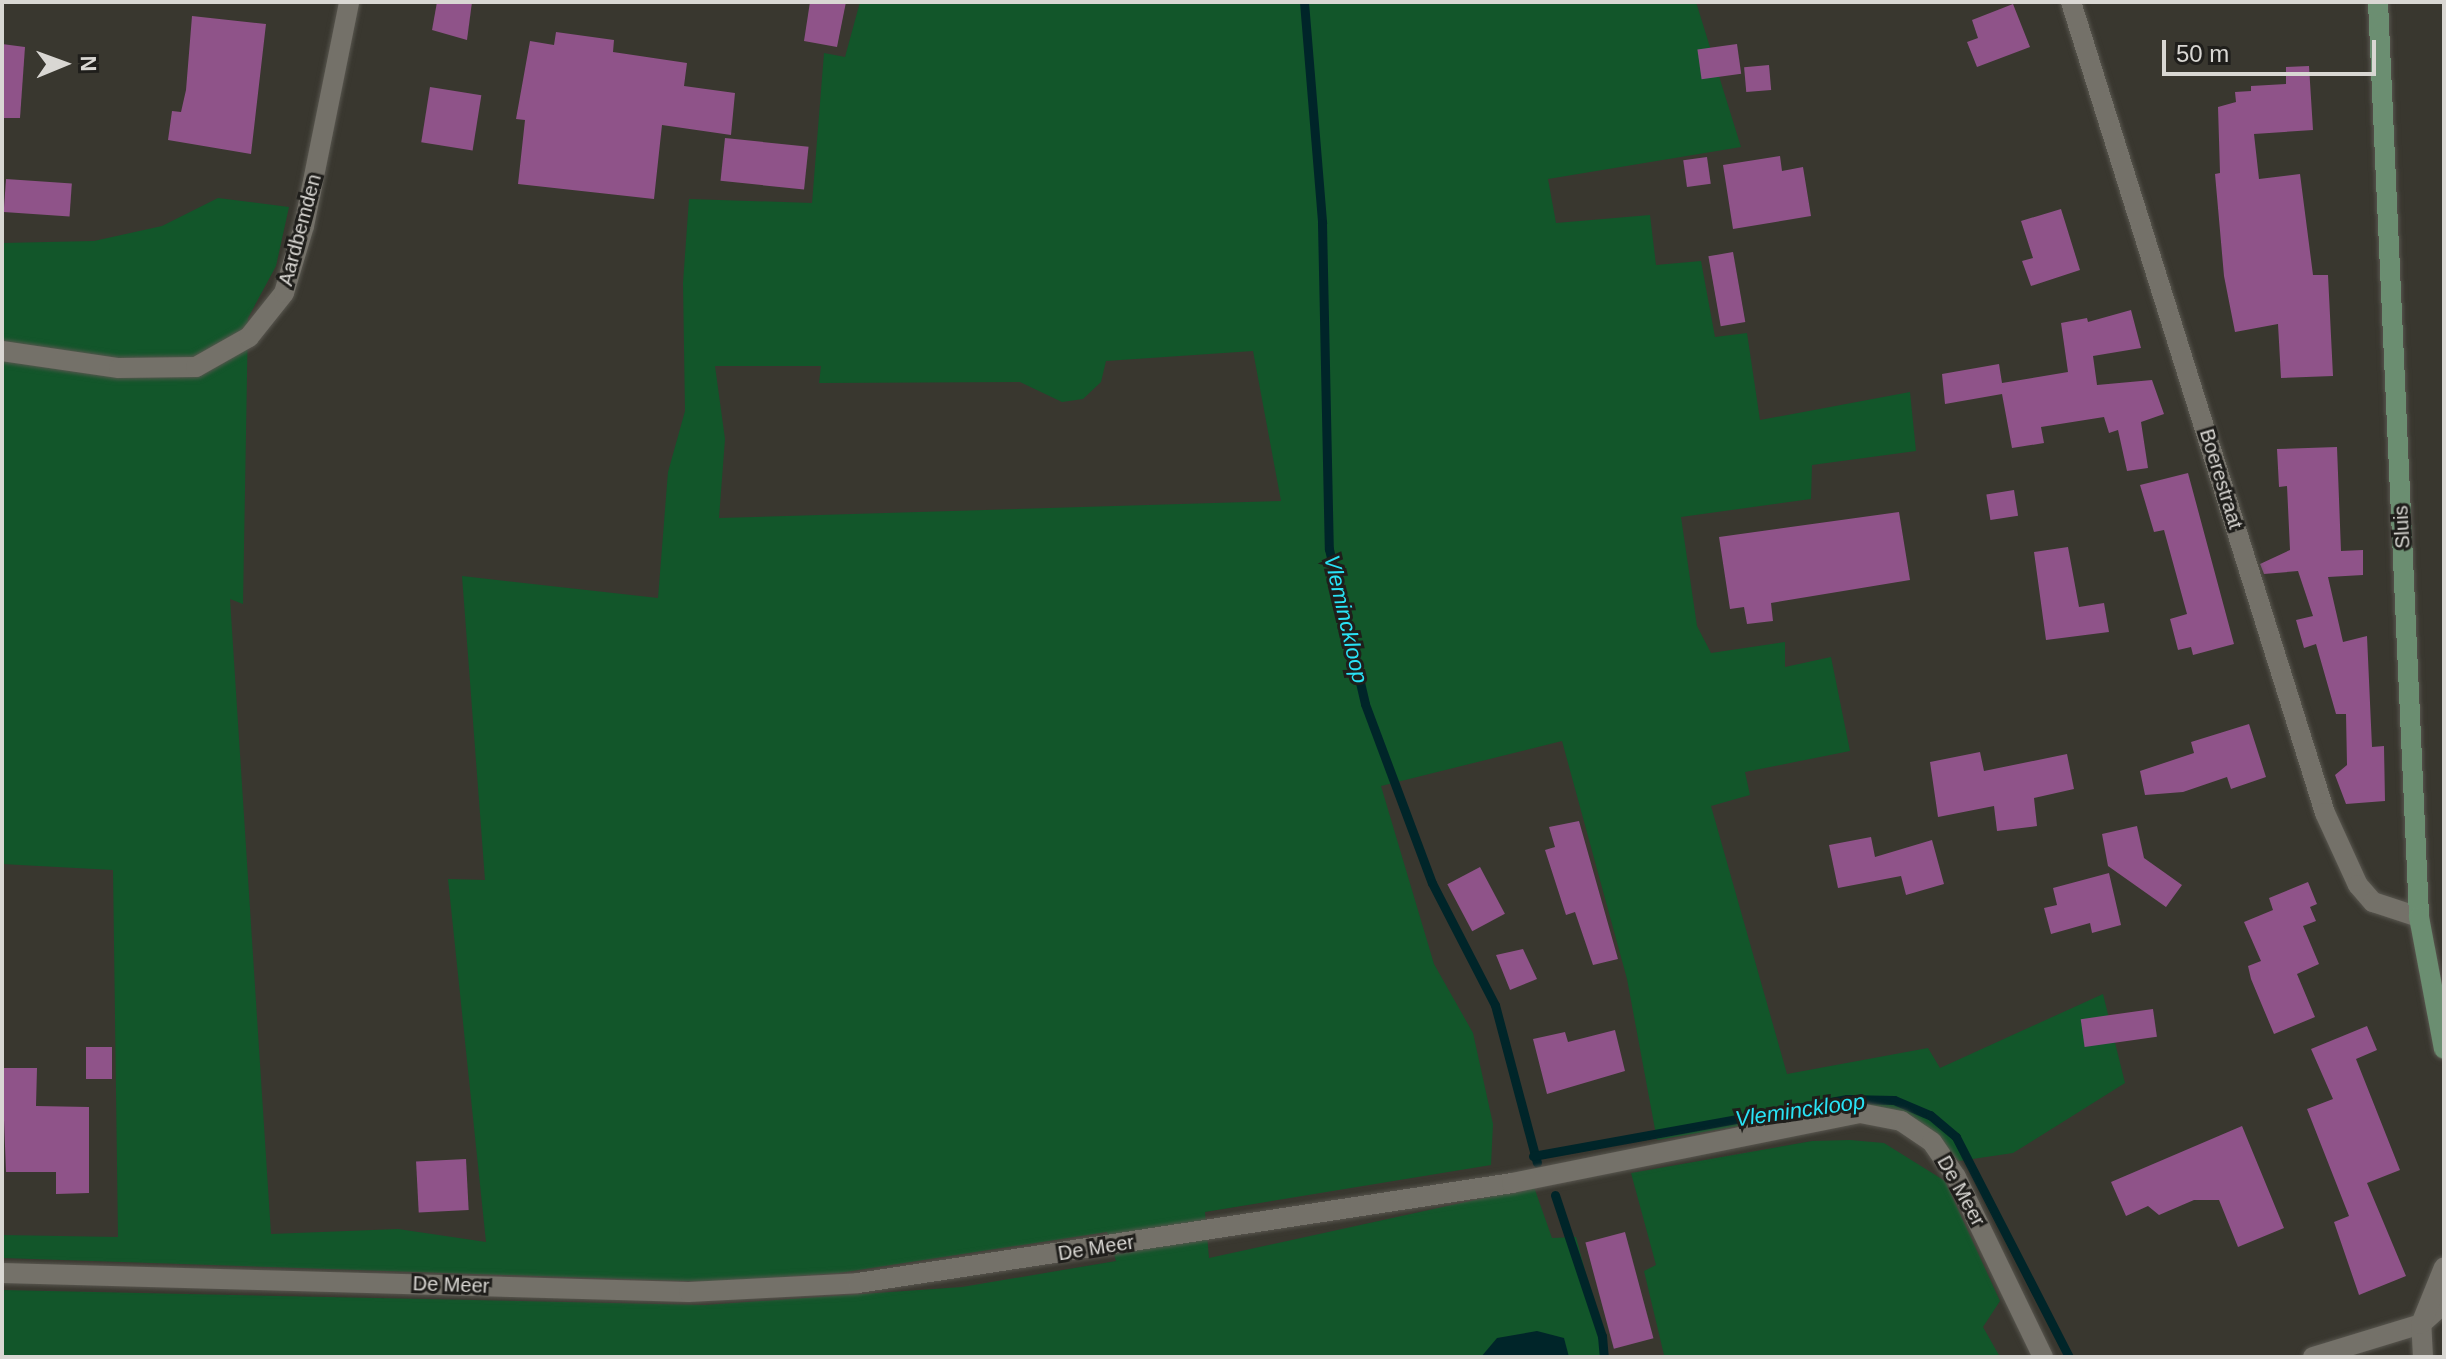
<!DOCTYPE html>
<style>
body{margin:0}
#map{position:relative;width:2446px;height:1359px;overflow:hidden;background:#39372f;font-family:Arial,sans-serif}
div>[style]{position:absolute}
.green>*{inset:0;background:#12562a}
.water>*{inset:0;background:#002529}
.stream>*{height:9px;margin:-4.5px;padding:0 4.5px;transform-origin:4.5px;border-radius:4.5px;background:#002529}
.building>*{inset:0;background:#8f5389;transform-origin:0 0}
.roads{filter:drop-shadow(0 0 2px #58564f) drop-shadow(0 0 2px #58564f)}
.street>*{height:20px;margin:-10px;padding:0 10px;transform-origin:10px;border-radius:10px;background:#747169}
.secondary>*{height:20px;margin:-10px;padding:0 10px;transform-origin:10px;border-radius:10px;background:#6b8e71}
span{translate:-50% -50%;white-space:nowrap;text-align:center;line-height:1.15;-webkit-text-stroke:6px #1f1e1b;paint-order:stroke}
.street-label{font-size:20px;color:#d9d7d3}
.water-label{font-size:22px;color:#29e3f6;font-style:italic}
.frame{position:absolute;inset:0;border:4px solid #d9d7d3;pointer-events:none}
.north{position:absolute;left:24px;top:24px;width:80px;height:80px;-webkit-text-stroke:6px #1f1e1b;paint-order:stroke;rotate:89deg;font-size:22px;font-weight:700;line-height:32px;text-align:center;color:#d9d7d3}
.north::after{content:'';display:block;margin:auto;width:28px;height:36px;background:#d9d7d3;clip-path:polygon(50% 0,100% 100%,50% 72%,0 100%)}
.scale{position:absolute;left:2162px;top:40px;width:214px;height:36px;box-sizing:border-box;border:4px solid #d9d7d3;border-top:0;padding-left:10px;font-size:24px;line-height:28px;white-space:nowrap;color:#d9d7d3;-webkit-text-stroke:6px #1f1e1b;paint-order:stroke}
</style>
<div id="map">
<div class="green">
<i style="clip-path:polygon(evenodd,860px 2px,1696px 2px,1741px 147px,1548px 179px,1556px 223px,1650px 215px,1656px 265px,1701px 261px,1715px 337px,1747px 333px,1760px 420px,1910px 392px,1916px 451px,1812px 465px,1811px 499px,1681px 517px,1697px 626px,1711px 653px,1785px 642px,1785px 667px,1831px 657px,1850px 751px,1745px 772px,1750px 795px,1711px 806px,1787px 1074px,1928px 1048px,1940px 1068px,2103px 994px,2125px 1083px,2013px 1153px,1959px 1161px,1911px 1122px,1826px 1111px,1657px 1140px,1627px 979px,1562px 741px,1381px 786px,1434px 964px,1473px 1033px,1493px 1124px,1491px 1165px,1205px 1212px,1209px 1258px,1534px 1187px,1552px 1238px,1576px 1237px,1608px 1357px,2px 1357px,2px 1290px,705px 1305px,962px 1287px,1116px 1261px,1107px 1232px,839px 1273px,712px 1282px,2px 1258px,2px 1235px,118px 1237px,113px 870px,2px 864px,2px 243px,94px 241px,162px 226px,218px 198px,289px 207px,276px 266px,248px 318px,243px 604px,230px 599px,271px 1234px,398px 1229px,486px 1242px,448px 879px,485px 880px,462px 576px,658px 598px,668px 472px,685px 411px,683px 283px,689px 199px,812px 203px,824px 53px,845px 57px,860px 2px,1253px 351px,1281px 501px,719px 518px,725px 439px,715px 366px,821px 366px,819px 383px,1020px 382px,1062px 402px,1083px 399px,1101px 382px,1106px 361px,1253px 351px)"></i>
<i style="clip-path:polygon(1850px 1140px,1884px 1143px,1945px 1181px,2000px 1301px,1983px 1327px,2000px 1357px,1658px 1357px,1664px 1355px,1644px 1271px,1656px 1265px,1631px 1173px,1812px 1141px)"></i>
</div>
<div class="water">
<i style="clip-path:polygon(1537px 1331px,1564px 1338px,1569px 1357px,1481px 1357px,1497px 1338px)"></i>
</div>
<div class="stream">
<i style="left:1304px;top:2px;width:222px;rotate:85.3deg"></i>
<i style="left:1322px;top:223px;width:326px;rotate:88.8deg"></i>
<i style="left:1329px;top:549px;width:159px;rotate:76.9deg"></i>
<i style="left:1365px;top:704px;width:191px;rotate:69.5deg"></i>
<i style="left:1432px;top:883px;width:137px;rotate:62.7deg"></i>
<i style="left:1495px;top:1005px;width:163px;rotate:75.1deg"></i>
<i style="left:1533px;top:1156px;width:319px;rotate:-10.3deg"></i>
<i style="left:1847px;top:1099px;width:47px;rotate:1.2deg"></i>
<i style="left:1894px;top:1100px;width:39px;rotate:23deg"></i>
<i style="left:1930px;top:1115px;width:34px;rotate:40deg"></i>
<i style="left:1956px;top:1137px;width:247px;rotate:62.8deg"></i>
<i style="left:1555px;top:1195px;width:149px;rotate:71.6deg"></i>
<i style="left:1602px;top:1336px;width:21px;rotate:85deg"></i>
</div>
<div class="building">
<i style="clip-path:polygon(437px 2px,472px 2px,467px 40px,432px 30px)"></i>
<i style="clip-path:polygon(810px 2px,846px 2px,837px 47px,804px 41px)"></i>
<i style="clip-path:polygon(2013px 4px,2030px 47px,1977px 67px,1967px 42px,1978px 38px,1972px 20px)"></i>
<i style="clip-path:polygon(192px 16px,266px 24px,251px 154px,168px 140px,172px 111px,181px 112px,186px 90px)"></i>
<i style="clip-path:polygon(556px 32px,614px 40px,613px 52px,687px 63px,684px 86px,735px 93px,731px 135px,662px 125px,654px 199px,518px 184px,525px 120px,516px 119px,530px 41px,554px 45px)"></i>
<i style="clip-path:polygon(2px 44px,25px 47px,20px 118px,2px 118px)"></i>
<i style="left:1737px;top:44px;width:30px;height:40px;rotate:82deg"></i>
<i style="left:1769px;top:65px;width:25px;height:25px;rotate:85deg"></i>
<i style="clip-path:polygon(2309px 66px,2313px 130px,2254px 134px,2259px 179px,2300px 174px,2313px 275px,2328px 275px,2333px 376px,2281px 378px,2278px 324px,2235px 332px,2224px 276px,2215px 174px,2220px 173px,2218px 107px,2236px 102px,2235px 92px,2251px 91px,2251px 86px,2286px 84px,2286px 67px)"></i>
<i style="left:430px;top:87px;width:52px;height:56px;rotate:9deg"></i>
<i style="left:725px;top:138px;width:84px;height:43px;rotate:6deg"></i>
<i style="clip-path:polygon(1780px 156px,1782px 171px,1803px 167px,1811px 216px,1733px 229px,1723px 165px)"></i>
<i style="left:1707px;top:157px;width:27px;height:24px;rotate:82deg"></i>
<i style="left:6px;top:179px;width:66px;height:33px;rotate:4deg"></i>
<i style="clip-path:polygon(2061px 209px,2080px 270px,2031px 286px,2022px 261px,2033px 258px,2021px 221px)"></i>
<i style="left:1733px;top:252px;width:71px;height:25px;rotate:80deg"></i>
<i style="clip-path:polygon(2131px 310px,2141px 348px,2093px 356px,2097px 385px,2152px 380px,2164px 414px,2141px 422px,2148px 468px,2127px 471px,2118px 430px,2109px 433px,2104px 417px,2041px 427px,2044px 443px,2012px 448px,2002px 394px,1945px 404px,1942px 374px,1999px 364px,2002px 383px,2068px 372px,2061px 323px,2087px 318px,2088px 322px)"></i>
<i style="clip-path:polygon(2337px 447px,2341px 551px,2363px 550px,2363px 575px,2328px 577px,2343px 642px,2367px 636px,2372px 747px,2384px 746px,2385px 801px,2346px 804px,2335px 775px,2347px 765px,2346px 714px,2336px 714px,2316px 644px,2304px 648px,2296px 620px,2313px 616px,2298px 571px,2264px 574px,2260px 564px,2290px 550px,2287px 486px,2279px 487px,2277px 449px)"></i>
<i style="clip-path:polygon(2188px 473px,2234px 644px,2193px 655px,2191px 647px,2178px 650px,2170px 619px,2187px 614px,2164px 530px,2154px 532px,2140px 485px)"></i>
<i style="left:2014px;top:490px;width:26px;height:28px;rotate:81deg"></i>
<i style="clip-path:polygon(1899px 512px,1910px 580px,1771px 603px,1773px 621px,1747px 624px,1744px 607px,1730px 609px,1719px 537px)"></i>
<i style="clip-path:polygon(2068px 547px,2079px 607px,2104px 603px,2109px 632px,2046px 640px,2034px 552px)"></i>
<i style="clip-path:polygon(2249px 724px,2266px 777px,2231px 789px,2227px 777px,2183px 792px,2145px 795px,2140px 771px,2194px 753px,2191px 742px)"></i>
<i style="clip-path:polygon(1980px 752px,1984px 771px,2067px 754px,2074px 789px,2034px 798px,2037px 826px,1997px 831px,1994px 806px,1938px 817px,1930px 762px)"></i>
<i style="clip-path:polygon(1579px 821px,1618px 959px,1593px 965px,1575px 912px,1566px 915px,1545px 850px,1555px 847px,1549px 827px)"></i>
<i style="clip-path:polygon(2137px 826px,2144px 858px,2182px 885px,2166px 907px,2108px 866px,2102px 834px)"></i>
<i style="clip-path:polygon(1871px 837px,1875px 857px,1932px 840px,1944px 884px,1906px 895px,1901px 876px,1838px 888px,1829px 845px)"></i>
<i style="left:1480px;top:867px;width:53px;height:37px;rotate:62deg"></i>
<i style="clip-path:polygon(2109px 873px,2121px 925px,2092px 933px,2090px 923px,2051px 934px,2044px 908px,2057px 905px,2053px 888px)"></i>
<i style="clip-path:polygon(2308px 882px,2317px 904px,2310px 907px,2316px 921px,2303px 926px,2319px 964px,2297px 974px,2315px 1017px,2274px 1034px,2251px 979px,2248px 966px,2261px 961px,2244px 922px,2273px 910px,2269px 898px)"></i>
<i style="clip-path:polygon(1523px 949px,1537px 979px,1510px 990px,1496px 955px)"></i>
<i style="left:2153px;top:1009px;width:28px;height:73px;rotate:82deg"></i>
<i style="clip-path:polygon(2367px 1026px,2377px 1050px,2356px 1059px,2400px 1170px,2367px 1183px,2406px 1276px,2359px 1295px,2334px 1222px,2349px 1216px,2307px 1109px,2333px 1099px,2311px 1049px)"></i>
<i style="clip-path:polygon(1615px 1030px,1625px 1071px,1547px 1094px,1533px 1039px,1565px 1032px,1568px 1042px)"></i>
<i style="left:86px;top:1047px;width:26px;height:32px"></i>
<i style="clip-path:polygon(2px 1068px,37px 1068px,36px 1106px,89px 1107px,89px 1193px,56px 1194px,56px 1172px,6px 1172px)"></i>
<i style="clip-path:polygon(2242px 1126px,2284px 1228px,2238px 1247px,2219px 1200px,2194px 1200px,2159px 1215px,2148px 1206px,2126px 1216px,2111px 1182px)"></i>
<i style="left:466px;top:1159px;width:51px;height:50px;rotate:87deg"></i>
<i style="left:1625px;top:1232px;width:110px;height:41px;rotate:75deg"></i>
</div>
<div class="roads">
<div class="street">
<i style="left:2071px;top:2px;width:850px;rotate:72.61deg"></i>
<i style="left:2325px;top:813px;width:79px;rotate:65.4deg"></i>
<i style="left:2358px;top:885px;width:23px;rotate:49deg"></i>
<i style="left:2373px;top:902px;width:48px;rotate:18.1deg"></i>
<i style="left:2px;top:351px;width:118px;rotate:8.3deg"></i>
<i style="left:119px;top:368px;width:77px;rotate:-0.7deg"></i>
<i style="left:196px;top:367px;width:61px;rotate:-29.5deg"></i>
<i style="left:249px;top:337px;width:56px;rotate:-51.5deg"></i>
<i style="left:284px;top:293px;width:70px;rotate:-73.4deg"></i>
<i style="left:304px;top:226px;width:228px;rotate:-78.6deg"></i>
<i style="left:2px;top:1273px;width:687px;rotate:1.58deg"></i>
<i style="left:689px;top:1292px;width:169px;rotate:-3deg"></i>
<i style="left:858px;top:1283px;width:662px;rotate:-8.69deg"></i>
<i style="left:1512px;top:1183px;width:355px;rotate:-11.4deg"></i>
<i style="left:1860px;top:1113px;width:42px;rotate:11deg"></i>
<i style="left:1901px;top:1121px;width:37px;rotate:34deg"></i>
<i style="left:1932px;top:1142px;width:42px;rotate:55.6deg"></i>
<i style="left:1956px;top:1177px;width:200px;rotate:64.2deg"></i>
<i style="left:2313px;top:1357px;width:113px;rotate:-17deg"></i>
<i style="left:2421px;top:1324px;width:31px;rotate:-42deg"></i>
<i style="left:2423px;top:1357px;width:33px;rotate:-93deg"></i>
<i style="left:2421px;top:1324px;width:61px;rotate:-68deg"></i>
</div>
<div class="secondary">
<i style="left:2378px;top:2px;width:916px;rotate:87.43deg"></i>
<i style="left:2419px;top:917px;width:134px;rotate:79.3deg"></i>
</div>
</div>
<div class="street-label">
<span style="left:300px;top:230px;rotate:-75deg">Aardbemden</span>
<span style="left:2221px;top:479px;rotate:73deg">Boerestraat</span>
<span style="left:2402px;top:527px;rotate:-93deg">Sluis</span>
<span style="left:1961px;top:1191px;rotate:61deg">De Meer</span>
<span style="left:1096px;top:1248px;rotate:-9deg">De Meer</span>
<span style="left:451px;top:1285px;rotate:2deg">De Meer</span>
</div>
<div class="water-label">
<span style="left:1346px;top:619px;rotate:77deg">Vleminckloop</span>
<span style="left:1800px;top:1110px;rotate:-8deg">Vleminckloop</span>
</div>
<div class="frame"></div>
<div class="north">N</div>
<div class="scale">50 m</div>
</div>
